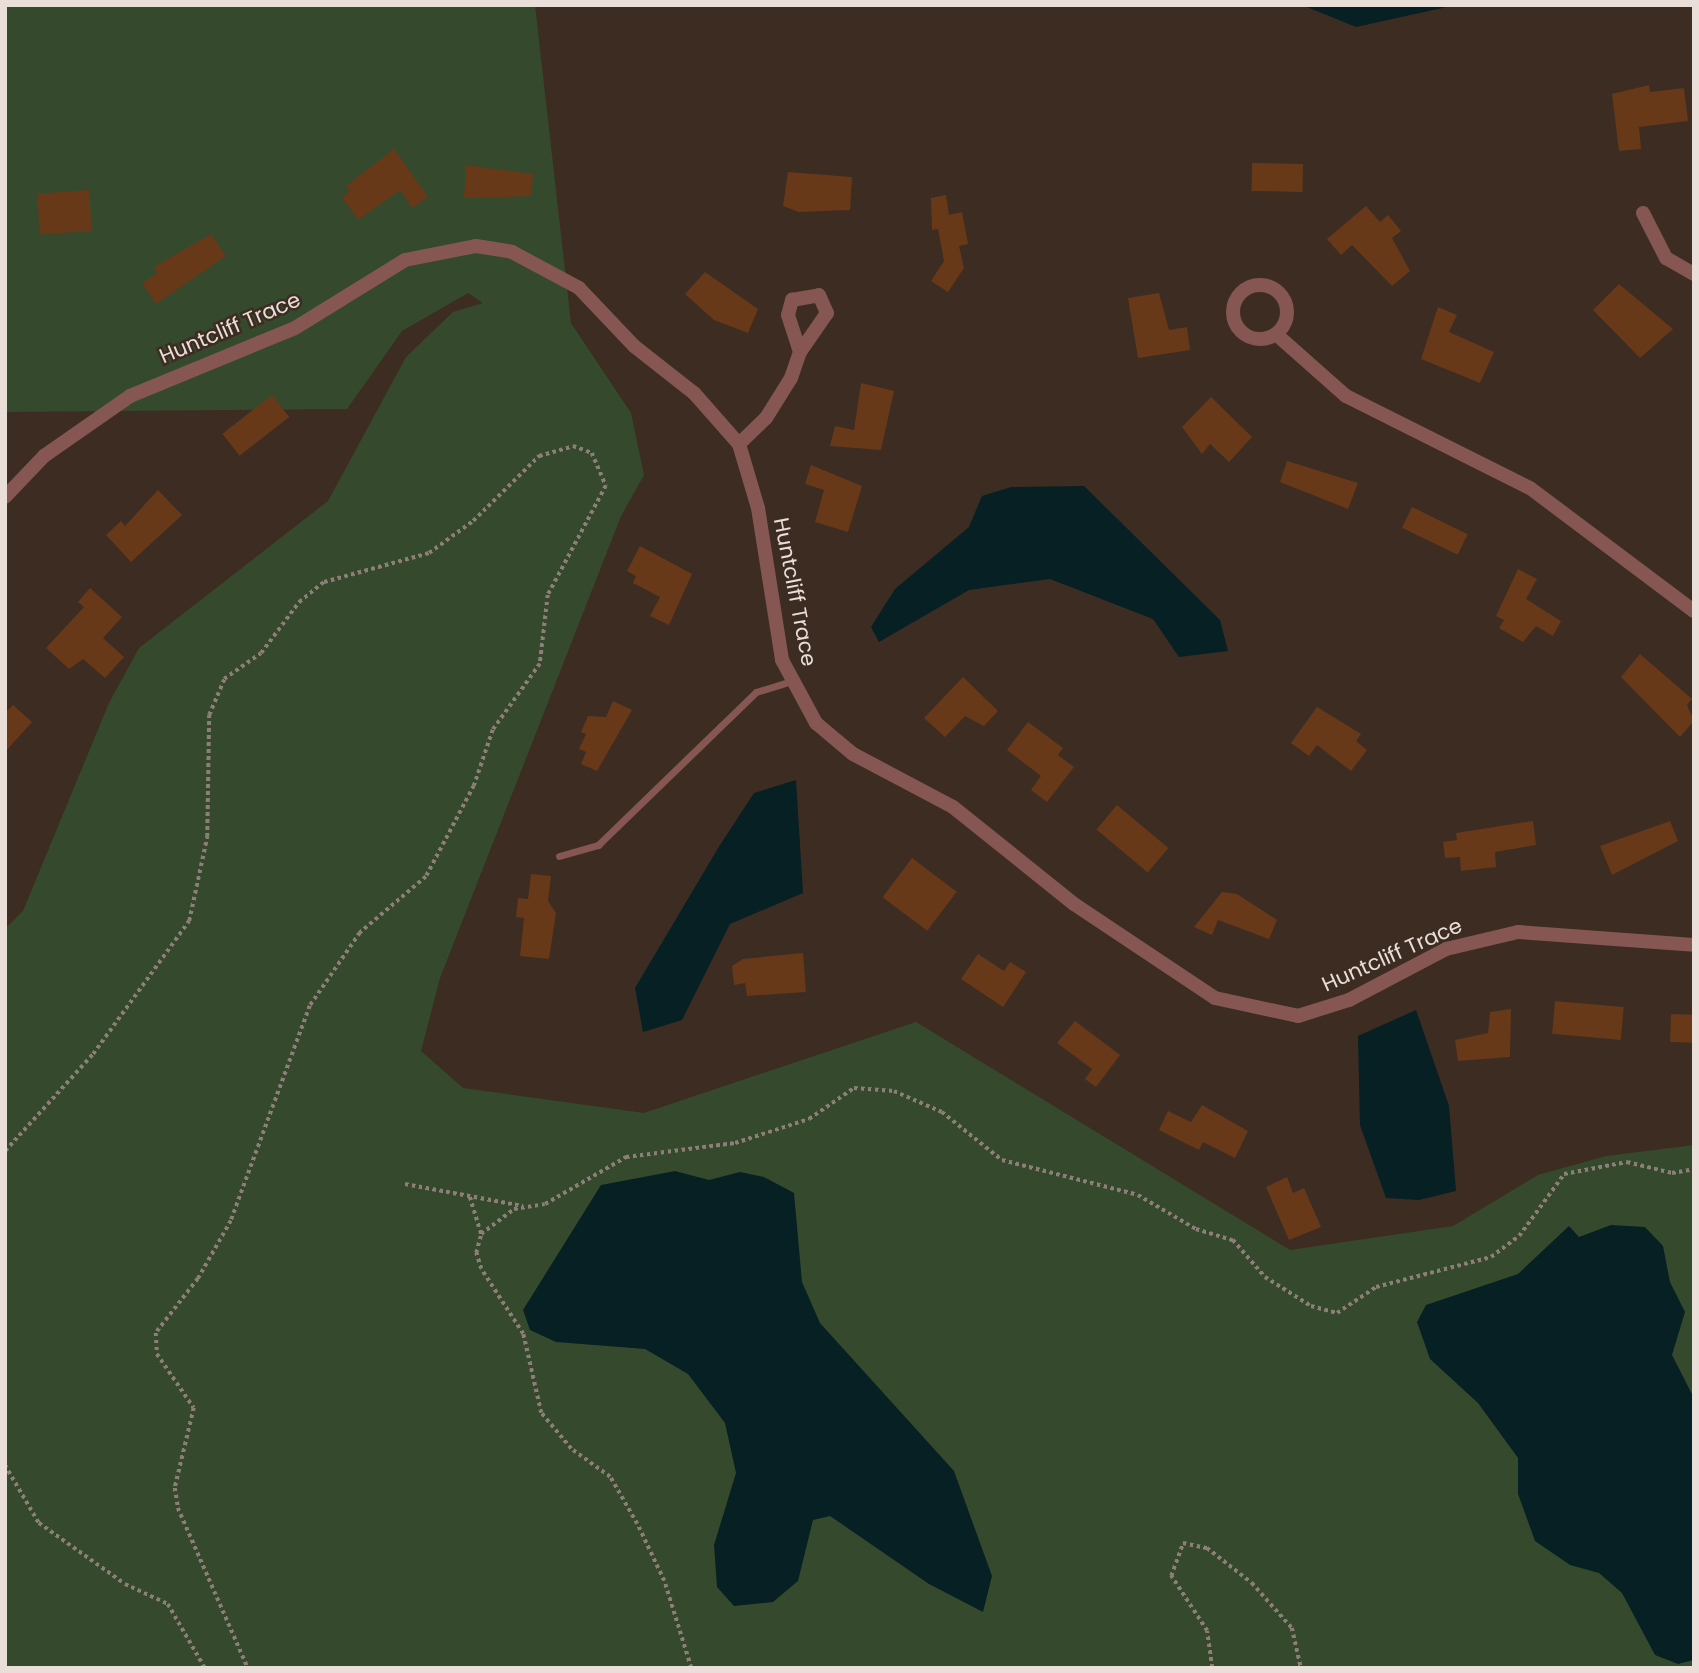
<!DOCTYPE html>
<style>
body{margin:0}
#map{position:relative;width:1699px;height:1673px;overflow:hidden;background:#3c2c22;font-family:Poppins,sans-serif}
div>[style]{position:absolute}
.green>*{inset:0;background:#354a2d}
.water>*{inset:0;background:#062024}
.building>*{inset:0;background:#673919;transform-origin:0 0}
.path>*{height:3.5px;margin-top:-1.75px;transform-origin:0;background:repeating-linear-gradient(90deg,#8d7f77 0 3.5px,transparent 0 7px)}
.lane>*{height:7px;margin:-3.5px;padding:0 3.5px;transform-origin:3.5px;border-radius:3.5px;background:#855652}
.street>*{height:14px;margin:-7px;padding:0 7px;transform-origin:7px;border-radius:7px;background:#855652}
.street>.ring{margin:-7px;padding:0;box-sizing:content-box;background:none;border:14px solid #855652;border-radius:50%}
span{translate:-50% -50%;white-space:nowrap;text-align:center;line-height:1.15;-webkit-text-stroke:5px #3c2c22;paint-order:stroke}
.street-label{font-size:21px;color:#e9ded8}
.frame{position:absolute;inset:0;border:7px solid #e9ded8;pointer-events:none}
</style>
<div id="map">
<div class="green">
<i style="clip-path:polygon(5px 5px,535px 5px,571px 323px,631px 413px,644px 475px,621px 516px,440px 978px,421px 1051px,463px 1088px,644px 1113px,916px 1022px,1290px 1250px,1453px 1226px,1538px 1175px,1606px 1156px,1694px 1145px,1694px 1668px,5px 1668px,5px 929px,23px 911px,109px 703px,139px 648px,328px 501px,406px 357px,453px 312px,483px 303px,468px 293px,402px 331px,347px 409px,5px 412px)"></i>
</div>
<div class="water">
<i style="clip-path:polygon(1302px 5px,1456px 5px,1356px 27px)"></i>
<i style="clip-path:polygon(1084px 486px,1220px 620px,1228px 651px,1179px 657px,1153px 619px,1050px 579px,969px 590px,879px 642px,871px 627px,895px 589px,969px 527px,982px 496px,1011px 487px)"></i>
<i style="clip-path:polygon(796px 780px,803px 893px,730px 924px,682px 1020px,643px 1032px,635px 988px,720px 845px,754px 793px)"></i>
<i style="clip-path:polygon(1416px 1010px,1449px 1106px,1456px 1191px,1419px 1200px,1386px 1198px,1360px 1125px,1358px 1036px)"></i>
<i style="clip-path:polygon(675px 1171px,709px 1180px,740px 1172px,764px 1177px,794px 1193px,802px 1282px,820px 1323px,954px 1471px,992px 1576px,983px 1612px,929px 1584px,830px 1516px,813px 1520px,798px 1581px,773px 1602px,734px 1606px,717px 1587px,714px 1545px,736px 1473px,725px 1423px,688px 1374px,645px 1349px,556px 1342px,530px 1330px,523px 1310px,601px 1185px)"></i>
<i style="clip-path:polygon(1611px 1225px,1645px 1227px,1663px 1246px,1670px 1282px,1685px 1312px,1672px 1355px,1694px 1398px,1694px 1660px,1678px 1664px,1655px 1655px,1622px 1593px,1599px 1573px,1570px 1565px,1535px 1541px,1518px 1494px,1518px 1458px,1478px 1403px,1430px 1359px,1417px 1322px,1426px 1305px,1518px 1274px,1569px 1226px,1579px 1237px)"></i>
</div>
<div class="building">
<i style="clip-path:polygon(1649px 85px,1650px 92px,1684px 88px,1688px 121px,1639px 127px,1641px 149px,1619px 151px,1612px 94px)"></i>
<i style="clip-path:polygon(394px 149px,428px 197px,412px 208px,400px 190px,358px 220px,342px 197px,350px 191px,346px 186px)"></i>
<i style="left:1252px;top:163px;width:51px;height:28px;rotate:1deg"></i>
<i style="clip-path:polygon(466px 165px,533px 174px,531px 196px,464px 198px)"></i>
<i style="clip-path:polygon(788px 172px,852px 177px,850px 210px,799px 212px,783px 206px)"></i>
<i style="left:89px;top:190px;width:41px;height:52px;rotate:86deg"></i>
<i style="clip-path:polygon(946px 195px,949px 215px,962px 212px,968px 244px,959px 246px,964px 268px,948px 292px,931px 281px,944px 261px,938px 229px,932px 230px,931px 198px)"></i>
<i style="clip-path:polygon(1366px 206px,1380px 222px,1388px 215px,1401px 231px,1392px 238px,1410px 271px,1392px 286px,1352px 245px,1341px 255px,1327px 239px)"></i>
<i style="clip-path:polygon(211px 234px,226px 256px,156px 304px,142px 283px,157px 273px,154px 267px)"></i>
<i style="clip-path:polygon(705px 272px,758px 309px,748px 333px,714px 320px,685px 294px)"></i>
<i style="clip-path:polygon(1619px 284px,1673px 329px,1640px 358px,1593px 310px)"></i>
<i style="clip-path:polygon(1159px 293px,1169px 330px,1187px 327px,1190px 350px,1138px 358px,1128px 298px)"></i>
<i style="clip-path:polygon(1438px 307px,1457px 315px,1449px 332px,1494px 352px,1480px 383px,1421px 359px)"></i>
<i style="clip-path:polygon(861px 383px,894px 391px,881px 450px,830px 446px,835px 426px,854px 430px)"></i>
<i style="left:272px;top:395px;width:28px;height:63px;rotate:52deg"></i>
<i style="clip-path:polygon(1211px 397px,1252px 437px,1229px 462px,1210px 444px,1202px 454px,1182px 427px)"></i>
<i style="clip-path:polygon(1287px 461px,1358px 483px,1348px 509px,1280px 482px)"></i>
<i style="clip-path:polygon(811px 465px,862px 486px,848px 532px,815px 522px,824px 490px,805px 484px)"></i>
<i style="clip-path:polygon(158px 490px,182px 515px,131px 562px,106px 535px,121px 521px,125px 526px)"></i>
<i style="left:1412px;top:507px;width:62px;height:23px;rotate:26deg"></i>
<i style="clip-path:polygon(640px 546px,692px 574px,669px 625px,650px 616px,660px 597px,633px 583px,636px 576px,627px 571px)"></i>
<i style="clip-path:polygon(1518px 569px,1537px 579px,1526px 599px,1561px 621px,1553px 636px,1536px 626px,1523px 642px,1499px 628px,1504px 620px,1496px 616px)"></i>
<i style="clip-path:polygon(90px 588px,122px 617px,103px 638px,124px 657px,105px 678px,83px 659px,69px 669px,46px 648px,84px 607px,78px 602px)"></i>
<i style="clip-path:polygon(1640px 654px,1692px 699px,1687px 705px,1694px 721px,1680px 737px,1621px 677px)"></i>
<i style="clip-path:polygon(963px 677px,998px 711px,984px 726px,965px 716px,945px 737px,924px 718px)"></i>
<i style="clip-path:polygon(613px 701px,632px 710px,597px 771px,581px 764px,586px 752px,579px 749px,586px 734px,581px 732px,588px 716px,606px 717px)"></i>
<i style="clip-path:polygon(13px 705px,32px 722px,5px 752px,5px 713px)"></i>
<i style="clip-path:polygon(1317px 707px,1361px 734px,1356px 741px,1367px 750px,1351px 771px,1317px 745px,1309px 756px,1291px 743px)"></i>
<i style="clip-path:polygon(1028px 722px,1063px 748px,1058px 755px,1074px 767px,1047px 802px,1031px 790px,1041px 776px,1007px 750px)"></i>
<i style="left:1117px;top:805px;width:67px;height:32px;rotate:40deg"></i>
<i style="clip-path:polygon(1533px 821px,1536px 845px,1495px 852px,1496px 867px,1461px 871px,1460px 857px,1445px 858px,1443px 842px,1457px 840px,1456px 833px)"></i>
<i style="clip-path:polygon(1670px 821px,1678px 841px,1612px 875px,1600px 846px)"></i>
<i style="left:912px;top:858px;width:56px;height:49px;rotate:37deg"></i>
<i style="clip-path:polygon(531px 874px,551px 876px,548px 901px,556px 913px,549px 959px,520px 956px,524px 918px,516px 917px,518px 898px,528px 899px)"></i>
<i style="clip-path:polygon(1222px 892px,1237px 894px,1277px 920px,1269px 939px,1218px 920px,1212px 935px,1194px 927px)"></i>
<i style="clip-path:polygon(803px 953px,806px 992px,747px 996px,745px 983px,734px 985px,732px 966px,743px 959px)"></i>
<i style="clip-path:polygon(978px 954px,1004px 971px,1010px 962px,1026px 972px,1003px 1007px,961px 979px)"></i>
<i style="left:1555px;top:1001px;width:69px;height:33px;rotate:5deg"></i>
<i style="clip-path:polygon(1511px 1009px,1510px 1057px,1458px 1061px,1455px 1040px,1488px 1033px,1490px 1012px)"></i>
<i style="left:1671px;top:1014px;width:23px;height:28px;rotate:2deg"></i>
<i style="clip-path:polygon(1075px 1021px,1120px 1055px,1096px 1087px,1085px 1079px,1092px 1069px,1057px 1043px)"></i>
<i style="clip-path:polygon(1202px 1105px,1248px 1131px,1235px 1158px,1203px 1142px,1199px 1150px,1159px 1130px,1168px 1111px,1191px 1122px)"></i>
<i style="clip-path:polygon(1287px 1177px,1293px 1193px,1304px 1188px,1321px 1227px,1289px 1240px,1266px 1187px)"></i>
</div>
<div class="path">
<i style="left:5px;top:1151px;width:131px;rotate:-47.8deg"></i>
<i style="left:93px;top:1054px;width:164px;rotate:-54.2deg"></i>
<i style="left:189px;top:921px;width:86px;rotate:-77.9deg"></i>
<i style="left:207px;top:837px;width:122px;rotate:-89.1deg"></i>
<i style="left:209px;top:715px;width:39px;rotate:-67deg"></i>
<i style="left:224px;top:679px;width:45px;rotate:-35.1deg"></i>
<i style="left:261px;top:653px;width:64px;rotate:-53.3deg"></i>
<i style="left:299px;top:602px;width:32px;rotate:-39deg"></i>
<i style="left:324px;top:582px;width:109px;rotate:-15.4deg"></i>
<i style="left:429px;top:553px;width:54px;rotate:-36deg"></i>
<i style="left:473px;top:521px;width:93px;rotate:-44.6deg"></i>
<i style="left:539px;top:456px;width:35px;rotate:-16deg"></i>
<i style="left:573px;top:446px;width:20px;rotate:20deg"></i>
<i style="left:592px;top:453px;width:36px;rotate:67deg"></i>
<i style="left:606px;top:486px;width:123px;rotate:118deg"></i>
<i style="left:548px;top:595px;width:69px;rotate:96.6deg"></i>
<i style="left:540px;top:664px;width:81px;rotate:125.5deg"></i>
<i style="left:493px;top:730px;width:59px;rotate:108.7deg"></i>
<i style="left:474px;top:786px;width:103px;rotate:117.8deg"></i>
<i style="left:426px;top:877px;width:87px;rotate:139.7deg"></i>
<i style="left:360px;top:933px;width:88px;rotate:124.4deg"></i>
<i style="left:310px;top:1006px;width:229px;rotate:110.2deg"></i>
<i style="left:231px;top:1221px;width:67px;rotate:119.6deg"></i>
<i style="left:198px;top:1279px;width:68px;rotate:127.9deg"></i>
<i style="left:156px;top:1333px;width:21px;rotate:87deg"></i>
<i style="left:157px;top:1354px;width:65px;rotate:55.6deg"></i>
<i style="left:194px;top:1408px;width:82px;rotate:103.4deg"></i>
<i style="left:175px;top:1488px;width:20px;rotate:81deg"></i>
<i style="left:178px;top:1508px;width:175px;rotate:66.4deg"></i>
<i style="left:405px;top:1184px;width:120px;rotate:10.6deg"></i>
<i style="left:470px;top:1197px;width:39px;rotate:73deg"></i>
<i style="left:5px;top:1465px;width:67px;rotate:59.6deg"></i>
<i style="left:39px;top:1523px;width:105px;rotate:35.3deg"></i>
<i style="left:125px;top:1584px;width:47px;rotate:24.9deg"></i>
<i style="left:168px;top:1604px;width:74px;rotate:60deg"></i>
<i style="left:691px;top:1668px;width:91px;rotate:-107.2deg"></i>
<i style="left:664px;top:1581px;width:63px;rotate:-115.3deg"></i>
<i style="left:637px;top:1524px;width:54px;rotate:-119.9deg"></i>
<i style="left:610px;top:1477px;width:48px;rotate:-144.3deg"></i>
<i style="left:571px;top:1449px;width:47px;rotate:-129.8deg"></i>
<i style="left:541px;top:1413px;width:81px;rotate:-102.8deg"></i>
<i style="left:523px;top:1334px;width:77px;rotate:-122.9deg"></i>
<i style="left:481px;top:1269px;width:17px;rotate:-107deg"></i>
<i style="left:476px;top:1253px;width:20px;rotate:-75deg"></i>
<i style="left:481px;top:1234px;width:41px;rotate:-37.1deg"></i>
<i style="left:514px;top:1209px;width:31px;rotate:-9deg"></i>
<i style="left:545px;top:1204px;width:94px;rotate:-30.1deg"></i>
<i style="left:626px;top:1157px;width:110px;rotate:-7.3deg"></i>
<i style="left:735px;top:1143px;width:78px;rotate:-18deg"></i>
<i style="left:809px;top:1119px;width:55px;rotate:-34.6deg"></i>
<i style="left:854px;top:1088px;width:40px;rotate:4.3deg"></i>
<i style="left:894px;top:1091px;width:52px;rotate:23.6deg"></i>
<i style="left:942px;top:1112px;width:77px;rotate:38.7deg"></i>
<i style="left:1002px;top:1160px;width:140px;rotate:14.4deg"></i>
<i style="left:1138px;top:1195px;width:67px;rotate:30.4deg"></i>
<i style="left:1196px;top:1229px;width:39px;rotate:17deg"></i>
<i style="left:1233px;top:1240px;width:49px;rotate:49.1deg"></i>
<i style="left:1265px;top:1277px;width:54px;rotate:32.2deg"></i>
<i style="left:1311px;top:1306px;width:27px;rotate:15deg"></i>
<i style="left:1337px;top:1313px;width:47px;rotate:-33.7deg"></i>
<i style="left:1376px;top:1287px;width:119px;rotate:-14.6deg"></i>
<i style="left:1491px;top:1257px;width:35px;rotate:-37deg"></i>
<i style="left:1519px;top:1236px;width:77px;rotate:-54deg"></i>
<i style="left:1564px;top:1174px;width:64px;rotate:-10.8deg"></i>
<i style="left:1627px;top:1162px;width:46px;rotate:13.7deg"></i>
<i style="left:1672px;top:1173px;width:22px;rotate:-10deg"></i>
<i style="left:1212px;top:1668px;width:37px;rotate:-98deg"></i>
<i style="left:1207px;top:1631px;width:66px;rotate:-123.2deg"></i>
<i style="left:1171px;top:1576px;width:35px;rotate:-70deg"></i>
<i style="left:1183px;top:1543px;width:25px;rotate:12deg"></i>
<i style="left:1207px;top:1548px;width:57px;rotate:37.9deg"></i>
<i style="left:1252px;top:1583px;width:60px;rotate:48.4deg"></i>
<i style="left:1292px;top:1628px;width:41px;rotate:77.3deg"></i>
</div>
<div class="lane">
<i style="left:559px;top:856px;width:41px;rotate:-15.8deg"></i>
<i style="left:598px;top:845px;width:220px;rotate:-44.1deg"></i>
<i style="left:756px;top:692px;width:37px;rotate:-17deg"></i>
</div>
<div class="street">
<i style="left:1643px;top:213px;width:51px;rotate:62.9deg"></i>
<i style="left:1666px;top:258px;width:32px;rotate:30deg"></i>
<i class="ring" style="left:1233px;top:285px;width:40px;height:40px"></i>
<i style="left:1277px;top:335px;width:92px;rotate:41.5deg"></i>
<i style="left:1346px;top:396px;width:206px;rotate:26.6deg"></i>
<i style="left:1530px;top:488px;width:205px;rotate:36.9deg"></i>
<i style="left:739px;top:444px;width:37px;rotate:-44deg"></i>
<i style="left:766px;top:418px;width:47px;rotate:-58deg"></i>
<i style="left:791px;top:378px;width:28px;rotate:-71deg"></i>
<i style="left:800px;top:352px;width:39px;rotate:-108deg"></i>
<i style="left:788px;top:315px;width:16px;rotate:-75deg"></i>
<i style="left:792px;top:300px;width:27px;rotate:-10deg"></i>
<i style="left:819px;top:295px;width:20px;rotate:66deg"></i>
<i style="left:827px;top:313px;width:47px;rotate:124.7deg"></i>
<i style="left:5px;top:497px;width:57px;rotate:-46.4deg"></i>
<i style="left:44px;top:456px;width:105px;rotate:-34.9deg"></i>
<i style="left:130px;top:396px;width:178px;rotate:-22.4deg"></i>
<i style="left:295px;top:328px;width:129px;rotate:-31.7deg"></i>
<i style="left:405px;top:260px;width:72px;rotate:-11.2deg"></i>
<i style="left:476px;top:246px;width:36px;rotate:9deg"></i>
<i style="left:512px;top:252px;width:76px;rotate:28.2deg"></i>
<i style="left:579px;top:288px;width:80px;rotate:46.5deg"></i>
<i style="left:634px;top:346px;width:76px;rotate:38.1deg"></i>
<i style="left:694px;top:393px;width:68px;rotate:48.6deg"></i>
<i style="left:739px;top:444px;width:67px;rotate:73.5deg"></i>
<i style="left:758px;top:508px;width:154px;rotate:81deg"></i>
<i style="left:782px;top:660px;width:72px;rotate:61.6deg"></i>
<i style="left:816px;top:723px;width:48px;rotate:40deg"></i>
<i style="left:853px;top:754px;width:113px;rotate:27.9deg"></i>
<i style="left:953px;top:807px;width:155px;rotate:38.7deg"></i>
<i style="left:1074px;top:904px;width:169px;rotate:33.7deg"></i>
<i style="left:1215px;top:998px;width:85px;rotate:12.2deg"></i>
<i style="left:1298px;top:1016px;width:53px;rotate:-17.4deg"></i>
<i style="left:1349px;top:1000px;width:110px;rotate:-27.7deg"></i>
<i style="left:1446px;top:949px;width:74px;rotate:-13.3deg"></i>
<i style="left:1518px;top:932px;width:176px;rotate:4.2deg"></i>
</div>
<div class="street-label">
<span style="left:230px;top:328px;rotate:-23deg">Huntcliff Trace</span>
<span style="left:795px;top:592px;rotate:79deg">Huntcliff Trace</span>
<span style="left:1392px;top:955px;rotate:-24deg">Huntcliff Trace</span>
</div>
<div class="frame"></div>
</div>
